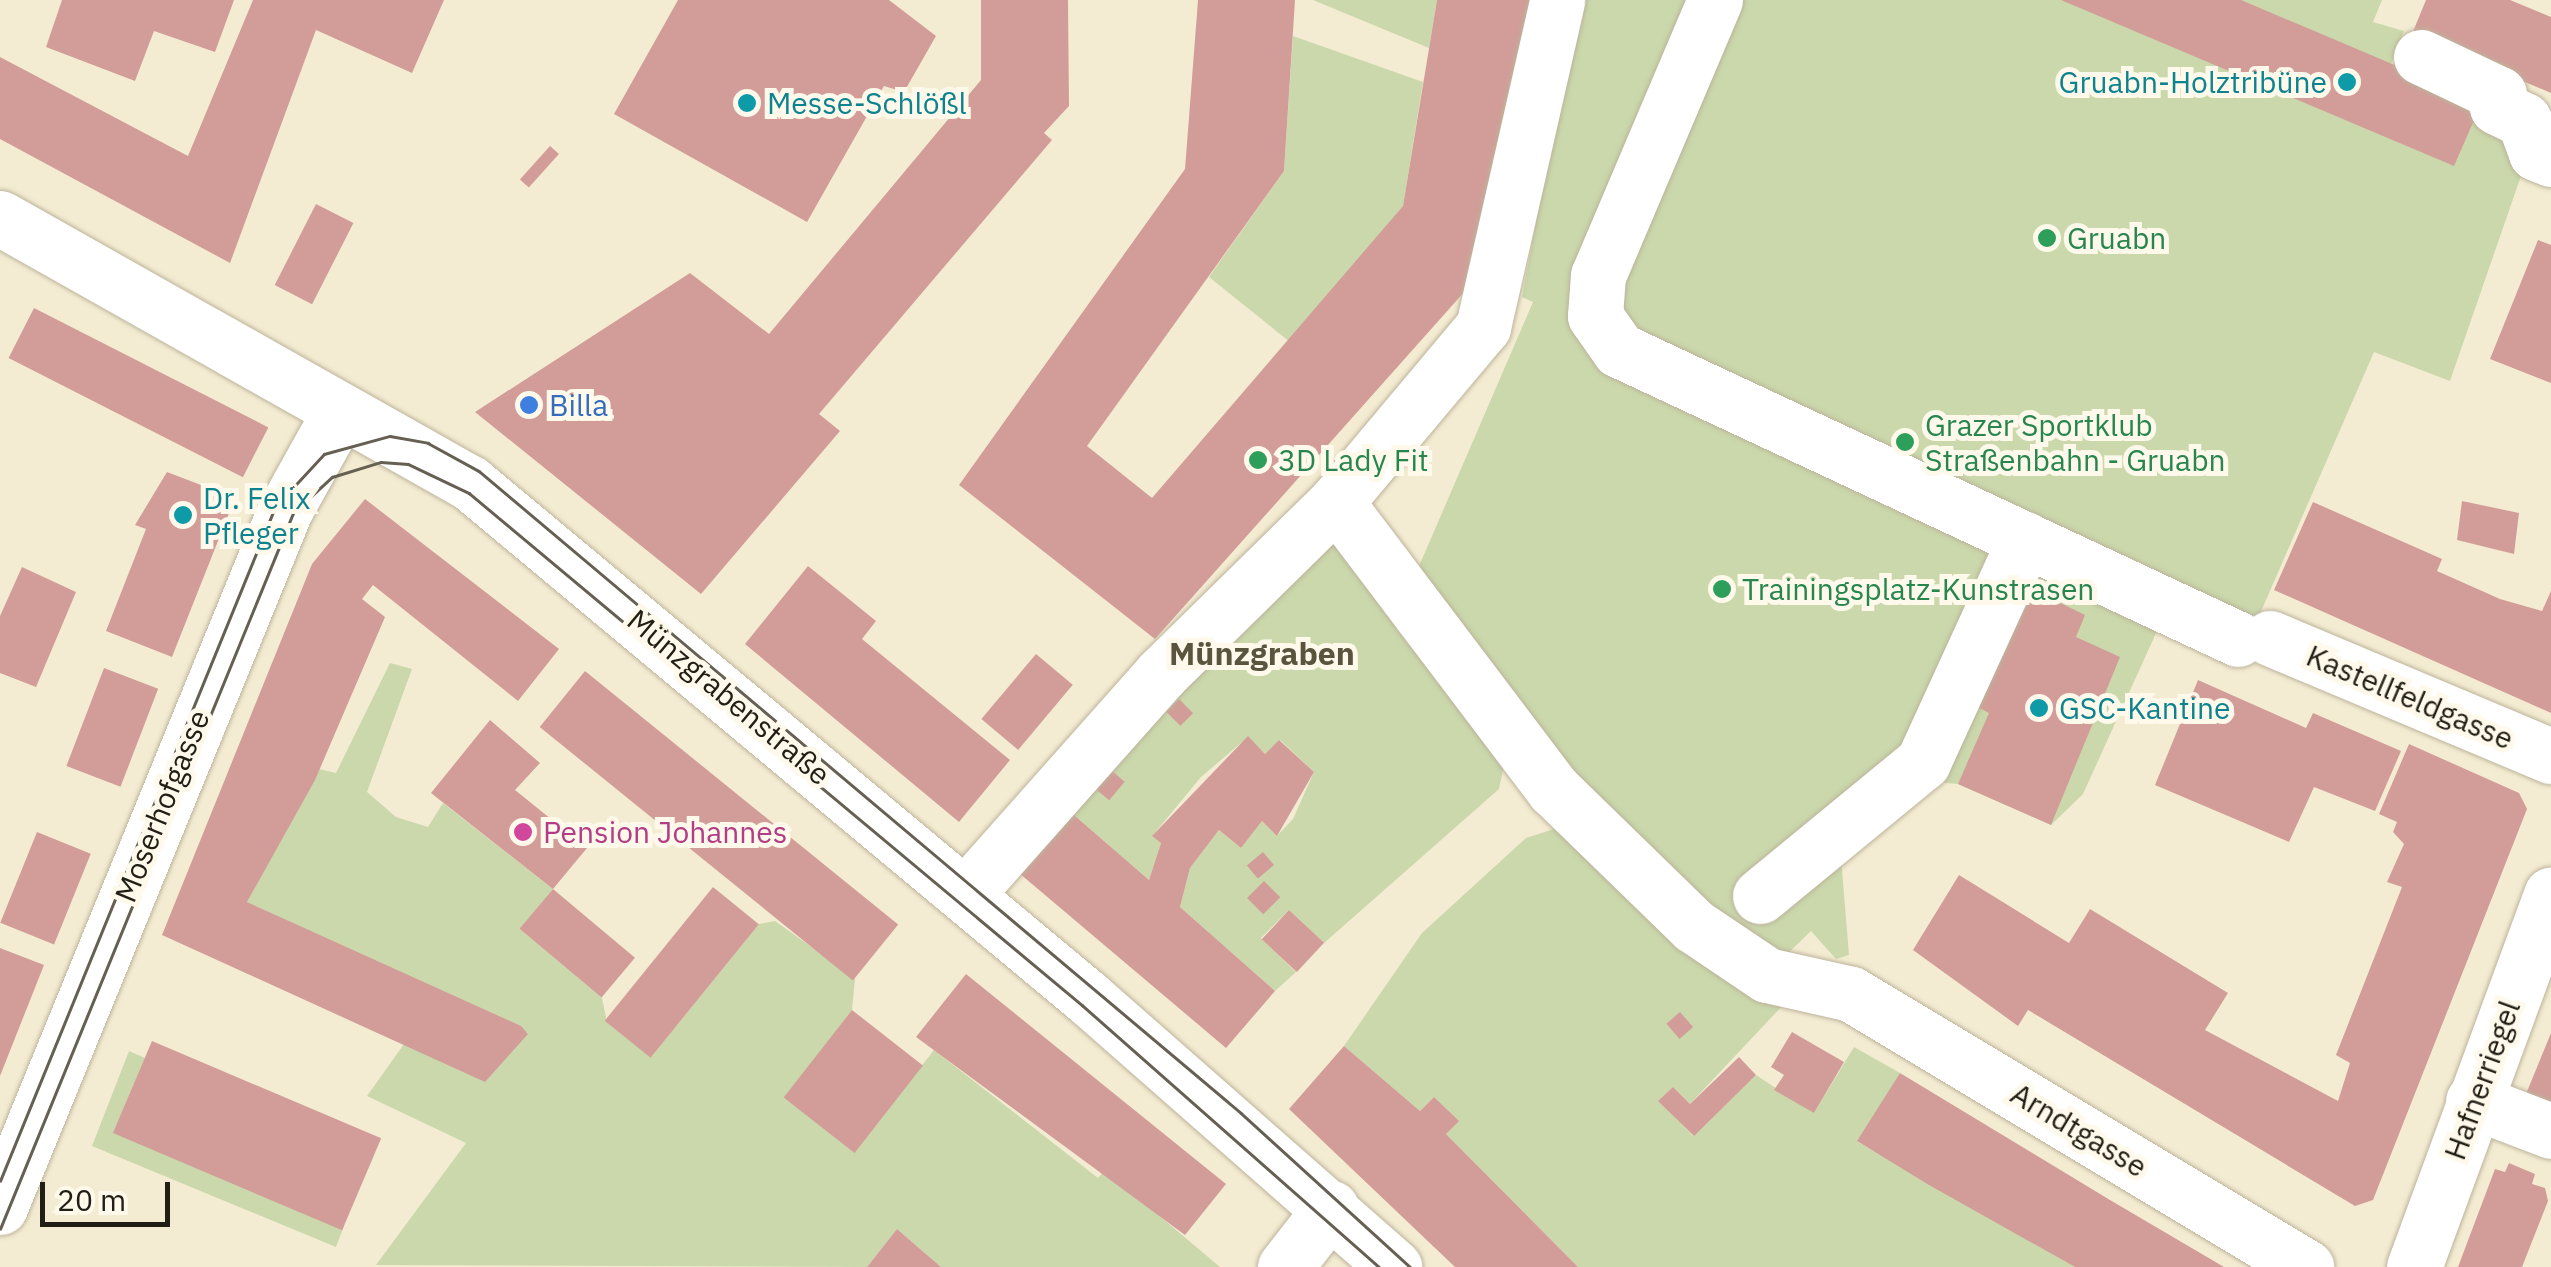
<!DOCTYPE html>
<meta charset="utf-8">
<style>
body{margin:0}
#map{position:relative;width:2551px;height:1267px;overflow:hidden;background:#f4ecd2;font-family:"IBM Plex Sans",sans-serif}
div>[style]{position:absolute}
.green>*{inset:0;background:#cad8ab}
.building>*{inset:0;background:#d29d98;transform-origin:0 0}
.roads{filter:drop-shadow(0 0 2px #bcb39b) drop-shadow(0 0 2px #bcb39b)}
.minor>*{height:55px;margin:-27.5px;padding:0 27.5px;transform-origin:27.5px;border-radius:27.5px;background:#fff}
.major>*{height:55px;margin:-27.5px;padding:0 27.5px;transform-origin:27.5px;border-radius:27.5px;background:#fff}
.tram>*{height:2.5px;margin:-1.25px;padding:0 1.25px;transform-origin:1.25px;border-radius:1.25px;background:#656052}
.dots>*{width:28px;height:28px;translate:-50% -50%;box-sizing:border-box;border:5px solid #fef9ea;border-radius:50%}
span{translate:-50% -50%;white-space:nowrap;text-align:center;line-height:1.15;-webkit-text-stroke:10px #fef9ea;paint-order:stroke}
.culture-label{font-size:30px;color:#0d838f}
.right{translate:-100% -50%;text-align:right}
.left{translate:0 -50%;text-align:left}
.leisure-label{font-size:30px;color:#27864d}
.shop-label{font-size:30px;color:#366cbe}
.street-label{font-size:30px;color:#211e15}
.hotel-label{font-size:30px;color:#b23c85}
.neighbourhood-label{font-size:32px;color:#5a533d;font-weight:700}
.scale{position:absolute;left:40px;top:1182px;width:130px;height:45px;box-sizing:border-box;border:5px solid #211e15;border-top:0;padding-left:12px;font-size:30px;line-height:35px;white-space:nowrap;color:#211e15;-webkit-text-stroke:8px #fef9ea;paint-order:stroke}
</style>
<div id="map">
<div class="green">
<i style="clip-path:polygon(1313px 0,1437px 0,1429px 48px)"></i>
<i style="clip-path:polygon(1578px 0,2382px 0,2373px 22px,2404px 31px,2391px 64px,2482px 102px,2522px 173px,2450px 381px,2374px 352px,2242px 655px,2157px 631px,2083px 794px,2051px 825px,1958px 784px,1923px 781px,1841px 857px,1849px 955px,1836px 959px,1811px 931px,1782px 959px,1702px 917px,1410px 587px,1533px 302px,1522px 297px)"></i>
<i style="clip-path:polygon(1293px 36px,1423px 82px,1403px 206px,1290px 342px,1209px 277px,1284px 171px)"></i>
<i style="clip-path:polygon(1336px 534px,1397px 630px,1505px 761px,1499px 789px,1324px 943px,1289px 910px,1261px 938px,1296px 972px,1275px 991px,1180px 907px,1190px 868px,1219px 830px,1241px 848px,1262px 821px,1277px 836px,1293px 819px,1314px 772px,1280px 740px,1265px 754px,1248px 737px,1201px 777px,1153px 835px,1161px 843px,1149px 880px,1067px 809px)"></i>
<i style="clip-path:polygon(390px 663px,412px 669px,367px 792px,396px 817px,428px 827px,443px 803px,553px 889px,520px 929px,602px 998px,607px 1022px,652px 1056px,759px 924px,775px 921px,855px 978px,852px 1010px,785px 1098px,855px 1152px,934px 1050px,1098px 1178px,1105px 1170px,1220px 1267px,941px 1267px,897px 1229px,867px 1267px,376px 1265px,466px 1143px,367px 1096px,404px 1044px,485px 1081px,528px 1033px,247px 902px,319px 769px,336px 773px)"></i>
<i style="clip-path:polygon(1554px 829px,1783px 1005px,1690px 1104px,1673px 1087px,1659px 1100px,1693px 1136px,1756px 1075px,1814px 1113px,1854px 1047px,1900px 1073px,1858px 1142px,2075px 1267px,1578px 1267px,1446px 1134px,1458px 1121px,1434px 1097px,1420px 1111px,1344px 1046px,1422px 933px,1526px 838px)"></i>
<i style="clip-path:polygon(129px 1051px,145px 1058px,114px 1133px,344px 1226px,336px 1247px,92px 1146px)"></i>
</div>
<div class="building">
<i style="clip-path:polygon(62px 0,234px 0,215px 52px,154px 31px,135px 81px,46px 47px)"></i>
<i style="clip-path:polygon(253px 0,444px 0,412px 73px,316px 30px,230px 263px,0 139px,0 57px,188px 156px)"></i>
<i style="clip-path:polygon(678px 0,889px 0,936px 36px,904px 92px,884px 86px,807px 222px,614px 114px)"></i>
<i style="clip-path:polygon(981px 0,1068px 0,1069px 106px,1044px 133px,1052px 140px,819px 414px,840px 431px,701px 594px,475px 412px,690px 273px,769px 334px,981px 80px)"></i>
<i style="clip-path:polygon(1198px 0,1295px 0,1284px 171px,1087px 446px,1152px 498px,1403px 206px,1437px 0,1535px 0,1482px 272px,1155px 639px,959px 485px,1185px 169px)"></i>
<i style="clip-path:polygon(2061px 0,2241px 0,2482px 102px,2454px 166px)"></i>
<i style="clip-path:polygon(2426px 0,2510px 0,2551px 17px,2551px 93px,2412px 34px)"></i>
<i style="left:550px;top:146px;width:12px;height:45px;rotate:42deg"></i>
<i style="left:316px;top:204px;width:42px;height:91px;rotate:27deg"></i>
<i style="clip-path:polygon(2538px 240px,2551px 245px,2551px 383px,2490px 359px)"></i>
<i style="left:34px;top:308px;width:263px;height:56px;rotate:27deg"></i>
<i style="clip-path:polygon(167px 472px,235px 498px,172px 657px,106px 631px,146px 529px,135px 525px)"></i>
<i style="clip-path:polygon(365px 499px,559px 649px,518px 701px,373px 585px,362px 599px,385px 617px,315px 780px,247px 902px,521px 1026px,528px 1034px,485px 1082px,162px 935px,312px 564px)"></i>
<i style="clip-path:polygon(2462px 501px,2519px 513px,2514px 554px,2457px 540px)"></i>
<i style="clip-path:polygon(2313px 502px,2442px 559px,2437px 571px,2500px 599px,2542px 611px,2551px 591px,2551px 713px,2274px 590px)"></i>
<i style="clip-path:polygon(808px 566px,876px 621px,862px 639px,1010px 760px,959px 822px,745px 644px)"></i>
<i style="clip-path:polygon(22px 567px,76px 592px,36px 687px,0 673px,0 616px)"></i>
<i style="clip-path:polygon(2023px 585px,2085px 615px,2076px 637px,2120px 657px,2051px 825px,1958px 784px,1989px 713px,1970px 703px)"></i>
<i style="left:1036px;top:654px;width:48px;height:85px;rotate:40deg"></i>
<i style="left:104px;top:668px;width:58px;height:105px;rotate:21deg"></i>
<i style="left:585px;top:671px;width:403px;height:72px;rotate:39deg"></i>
<i style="clip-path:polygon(2198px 680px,2306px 728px,2313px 713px,2401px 751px,2375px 811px,2314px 787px,2289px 842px,2155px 785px)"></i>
<i style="left:1179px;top:699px;width:20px;height:18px;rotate:45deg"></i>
<i style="clip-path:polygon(490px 720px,540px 763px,515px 790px,587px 848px,553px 889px,431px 793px)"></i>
<i style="clip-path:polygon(1248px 736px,1265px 754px,1279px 740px,1314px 772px,1277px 836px,1262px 821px,1241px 848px,1219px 830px,1190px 868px,1180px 907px,1275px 991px,1226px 1048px,1019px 873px,1067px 809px,1149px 880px,1161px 843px,1152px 836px)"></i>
<i style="clip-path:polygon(2409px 744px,2519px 793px,2527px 809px,2373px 1200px,2355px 1206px,2028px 1010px,2018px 1026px,1913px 950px,1959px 875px,2069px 943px,2090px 909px,2228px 993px,2205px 1030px,2338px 1101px,2350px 1063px,2336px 1055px,2402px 887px,2387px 882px,2404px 844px,2393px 832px,2397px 822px,2379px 814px)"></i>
<i style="left:1107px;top:767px;width:23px;height:24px;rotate:40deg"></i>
<i style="left:37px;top:832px;width:58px;height:98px;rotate:22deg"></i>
<i style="left:1263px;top:852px;width:17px;height:21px;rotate:50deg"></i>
<i style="left:1264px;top:881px;width:23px;height:24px;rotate:45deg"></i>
<i style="left:713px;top:887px;width:59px;height:172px;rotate:39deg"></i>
<i style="left:553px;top:889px;width:107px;height:52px;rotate:40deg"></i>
<i style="left:1289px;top:910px;width:48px;height:40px;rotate:43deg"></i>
<i style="clip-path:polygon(0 948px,44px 965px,0 1076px)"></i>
<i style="clip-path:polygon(966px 974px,1226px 1184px,1185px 1235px,916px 1037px)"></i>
<i style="left:852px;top:1010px;width:90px;height:111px;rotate:38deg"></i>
<i style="left:1680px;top:1012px;width:20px;height:18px;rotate:49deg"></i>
<i style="clip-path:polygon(1792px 1032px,1844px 1062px,1814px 1113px,1774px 1090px,1784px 1075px,1771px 1067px)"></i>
<i style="clip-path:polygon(2551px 1033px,2551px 1123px,2519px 1111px)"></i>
<i style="left:152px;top:1041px;width:249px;height:100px;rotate:23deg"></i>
<i style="clip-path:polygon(1344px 1046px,1420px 1111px,1434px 1097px,1459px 1121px,1446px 1134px,1578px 1267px,1455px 1267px,1289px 1109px)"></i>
<i style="clip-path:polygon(1739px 1057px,1756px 1075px,1694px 1136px,1658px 1101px,1673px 1087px,1690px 1104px)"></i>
<i style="clip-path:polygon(1900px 1073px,2110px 1200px,2224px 1267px,2075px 1267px,1929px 1185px,1857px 1141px)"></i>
<i style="clip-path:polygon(2509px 1163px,2535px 1174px,2532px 1184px,2545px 1188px,2548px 1201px,2522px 1267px,2458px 1267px,2495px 1169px,2505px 1172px)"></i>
<i style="clip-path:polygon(897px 1229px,941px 1267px,867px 1267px)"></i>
</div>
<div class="roads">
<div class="minor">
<i style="left:1715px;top:0;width:299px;rotate:113deg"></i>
<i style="left:1598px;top:275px;width:41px;rotate:94.2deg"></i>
<i style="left:1595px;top:316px;width:42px;rotate:54.8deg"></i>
<i style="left:1619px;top:350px;width:683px;rotate:25.03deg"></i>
<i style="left:2421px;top:57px;width:86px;rotate:25.4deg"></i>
<i style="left:2499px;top:94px;width:13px;rotate:99deg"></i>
<i style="left:2497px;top:107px;width:30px;rotate:26deg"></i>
<i style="left:2524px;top:120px;width:35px;rotate:70deg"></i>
<i style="left:2536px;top:153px;width:16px;rotate:22deg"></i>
<i style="left:1336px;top:502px;width:361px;rotate:52.9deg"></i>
<i style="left:1554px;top:790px;width:195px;rotate:44.2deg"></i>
<i style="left:1694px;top:926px;width:88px;rotate:33.9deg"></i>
<i style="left:1767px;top:975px;width:86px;rotate:12.7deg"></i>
<i style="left:1851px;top:994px;width:531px;rotate:30.96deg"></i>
<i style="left:2270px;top:638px;width:305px;rotate:22.8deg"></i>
<i style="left:965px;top:895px;width:295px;rotate:-48.4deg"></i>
<i style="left:1161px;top:674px;width:245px;rotate:-44.5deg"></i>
<i style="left:1336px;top:502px;width:229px;rotate:-50deg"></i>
<i style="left:1483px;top:327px;width:335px;rotate:-77.2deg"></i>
<i style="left:1760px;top:896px;width:211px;rotate:-39.4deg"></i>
<i style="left:1923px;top:762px;width:245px;rotate:-65.4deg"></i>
<i style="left:2473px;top:1101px;width:84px;rotate:21deg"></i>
<i style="left:0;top:1207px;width:753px;rotate:-67.76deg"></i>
<i style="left:285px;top:510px;width:111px;rotate:-60.9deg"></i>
<i style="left:1285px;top:1267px;width:75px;rotate:-52.1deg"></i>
<i style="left:2414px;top:1267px;width:397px;rotate:-69.8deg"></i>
</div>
<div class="major">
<i style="left:0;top:218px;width:540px;rotate:29.42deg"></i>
<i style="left:470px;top:483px;width:803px;rotate:39.8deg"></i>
<i style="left:1087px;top:997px;width:409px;rotate:41.3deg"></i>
</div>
</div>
<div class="tram">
<i style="left:0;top:1181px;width:728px;rotate:-67.8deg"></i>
<i style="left:275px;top:507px;width:72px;rotate:-47.2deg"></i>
<i style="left:324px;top:454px;width:68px;rotate:-15.3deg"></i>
<i style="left:390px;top:436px;width:39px;rotate:10deg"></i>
<i style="left:428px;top:443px;width:58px;rotate:28.8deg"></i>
<i style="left:479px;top:471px;width:996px;rotate:40.11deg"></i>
<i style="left:1241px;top:1113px;width:229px;rotate:42.3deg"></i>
<i style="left:0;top:1229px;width:774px;rotate:-67.74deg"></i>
<i style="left:293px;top:513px;width:53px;rotate:-42.7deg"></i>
<i style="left:332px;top:477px;width:51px;rotate:-17deg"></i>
<i style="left:381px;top:462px;width:27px;rotate:4deg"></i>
<i style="left:408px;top:464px;width:68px;rotate:25.4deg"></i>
<i style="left:469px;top:493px;width:799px;rotate:39.87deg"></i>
<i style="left:1082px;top:1005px;width:396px;rotate:41.4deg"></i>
</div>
<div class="dots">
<i style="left:2347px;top:82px;background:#0f9aa8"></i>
<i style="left:747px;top:103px;background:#0f9aa8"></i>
<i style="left:2047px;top:238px;background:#2e9e5b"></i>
<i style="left:529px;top:405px;background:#3f7fe0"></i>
<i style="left:1905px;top:442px;background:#2e9e5b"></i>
<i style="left:1258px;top:460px;background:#2e9e5b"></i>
<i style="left:183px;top:515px;background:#0f9aa8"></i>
<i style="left:1722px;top:589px;background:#2e9e5b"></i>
<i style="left:2039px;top:708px;background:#0f9aa8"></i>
<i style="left:523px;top:832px;background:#d1479c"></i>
</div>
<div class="culture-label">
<span class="right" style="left:2327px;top:82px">Gruabn-Holztribüne</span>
<span class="left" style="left:767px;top:103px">Messe-Schlößl</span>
<span class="left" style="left:203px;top:515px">Dr. Felix<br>Pfleger</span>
<span class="left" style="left:2059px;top:708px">GSC-Kantine</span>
</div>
<div class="leisure-label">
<span class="left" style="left:2067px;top:238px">Gruabn</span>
<span class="left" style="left:1925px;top:442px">Grazer Sportklub<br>Straßenbahn - Gruabn</span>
<span class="left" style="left:1278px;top:460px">3D Lady Fit</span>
<span class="left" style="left:1742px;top:589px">Trainingsplatz-Kunstrasen</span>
</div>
<div class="shop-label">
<span class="left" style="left:549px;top:405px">Billa</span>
</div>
<div class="street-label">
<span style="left:729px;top:697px;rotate:40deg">Münzgrabenstraße</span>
<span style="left:2410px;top:697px;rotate:23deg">Kastellfeldgasse</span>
<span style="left:162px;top:806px;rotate:-68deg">Moserhofgasse</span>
<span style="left:2482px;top:1080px;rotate:-70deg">Hafnerriegel</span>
<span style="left:2079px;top:1130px;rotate:31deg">Arndtgasse</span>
</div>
<div class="hotel-label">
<span class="left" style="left:543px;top:832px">Pension Johannes</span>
</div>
<div class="neighbourhood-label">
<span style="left:1262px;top:653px">Münzgraben</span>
</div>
<div class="scale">20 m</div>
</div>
